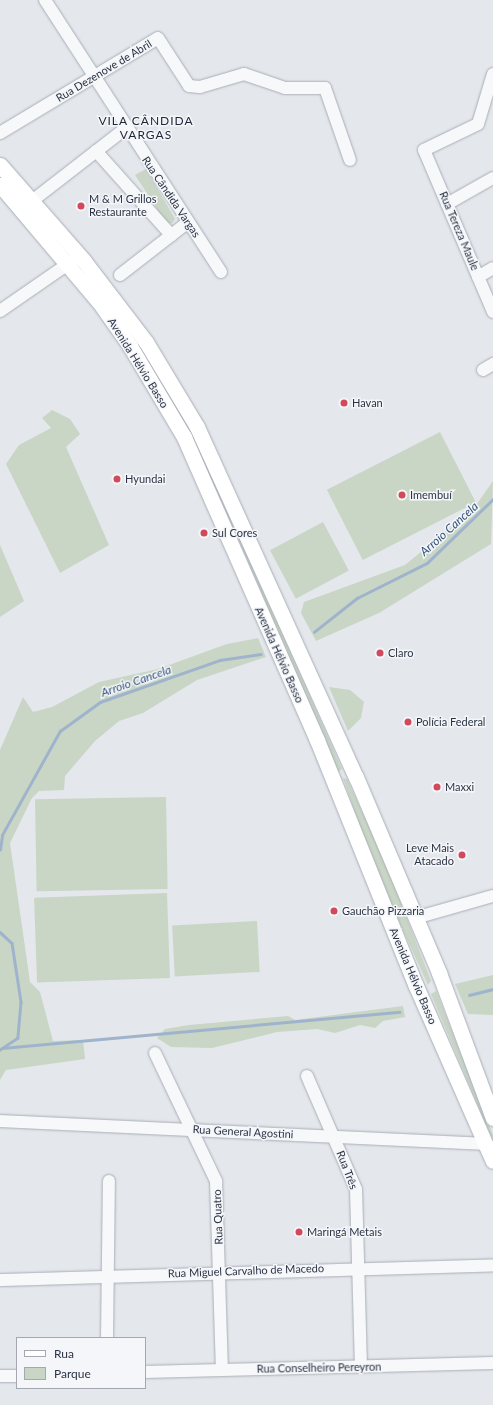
<!DOCTYPE html>
<meta charset="utf-8">
<style>
body{margin:0}
#map{position:relative;width:493px;height:1405px;overflow:hidden;background:#e4e7ec;font-family:Lato,sans-serif}
div>[style]{position:absolute}
.green>*{inset:0;background:#c9d6c5;transform-origin:0 0}
.stream>*{height:2.5px;margin:-1.25px;padding:0 1.25px;transform-origin:1.25px;border-radius:1.25px;background:#9fb4cc}
.roads{filter:drop-shadow(0 0 1px #a9aeb7) drop-shadow(0 0 1px #a9aeb7)}
.minor>*{height:12px;margin:-6px;padding:0 6px;transform-origin:6px;border-radius:6px;background:#f7f8fa}
.major>*{height:15px;margin:-7.5px;padding:0 7.5px;transform-origin:7.5px;border-radius:7.5px;background:#fff}
.dots>*{width:11px;height:11px;translate:-50% -50%;box-sizing:border-box;border:2px solid #f4f6f9;border-radius:50%}
span{translate:-50% -50%;white-space:nowrap;text-align:center;line-height:1.15;-webkit-text-stroke:3px #f4f6f9;paint-order:stroke}
.street-label{font-size:11px;color:#2b3445}
.poi-label{font-size:11px;color:#2b3445}
.left{translate:0 -50%;text-align:left}
.right{translate:-100% -50%;text-align:right}
.neighbourhood-label{font-size:12px;color:#1d2536;letter-spacing:1px}
.water-label{font-size:12px;color:#34527a;font-style:italic}
.legend{position:absolute;left:16px;top:1337px;width:130px;height:52px;box-sizing:border-box;background:#f4f6f9;border:1px solid #a4a8b1;margin:0;padding:5px 7px;list-style:none;font-size:12px;color:#2b3445}
.legend li{display:flex;align-items:center;gap:8px;height:20px}
.legend b{width:20px;border:1px solid #a4a8b1}
</style>
<div id="map">
<div class="green">
<i style="clip-path:polygon(146px 169px,175px 219px,172px 223px,167px 224px,135px 175px)"></i>
<i style="clip-path:polygon(97px 287px,142px 348px,183px 419px,230px 513px,342px 769px,338px 772px,228px 514px,198px 453px)"></i>
<i style="clip-path:polygon(52px 410px,70px 419px,80px 434px,66px 447px,109px 545px,60px 573px,6px 464px,19px 445px,51px 428px,42px 418px)"></i>
<i style="left:440px;top:432px;width:79px;height:127px;rotate:63deg"></i>
<i style="clip-path:polygon(493px 481px,491px 544px,379px 613px,316px 641px,301px 613px,304px 602px,405px 565px,474px 508px)"></i>
<i style="left:323px;top:522px;width:55px;height:60px;rotate:62deg"></i>
<i style="clip-path:polygon(0 545px,24px 601px,0 617px)"></i>
<i style="clip-path:polygon(258px 638px,266px 657px,197px 680px,143px 713px,119px 721px,95px 741px,65px 776px,64px 790px,39px 791px,32px 798px,10px 843px,30px 982px,40px 992px,53px 1041px,83px 1040px,85px 1059px,6px 1070px,0 1080px,0 750px,23px 697px,33px 712px,52px 707px,99px 682px,158px 669px,227px 644px)"></i>
<i style="clip-path:polygon(329px 687px,350px 690px,364px 702px,361px 718px,348px 731px)"></i>
<i style="clip-path:polygon(343px 778px,347px 779px,385px 862px,431px 981px,428px 985px,374px 866px)"></i>
<i style="left:166px;top:797px;width:92px;height:131px;rotate:89deg"></i>
<i style="left:167px;top:893px;width:85px;height:133px;rotate:88deg"></i>
<i style="left:257px;top:921px;width:51px;height:85px;rotate:87deg"></i>
<i style="clip-path:polygon(493px 975px,493px 1015px,468px 1014px,455px 984px)"></i>
<i style="clip-path:polygon(436px 991px,493px 1135px,493px 1141px,431px 994px)"></i>
<i style="clip-path:polygon(403px 1006px,405px 1017px,383px 1021px,375px 1028px,360px 1025px,335px 1033px,317px 1029px,277px 1032px,212px 1048px,171px 1047px,157px 1038px,165px 1029px,189px 1025px,288px 1016px,295px 1020px)"></i>
</div>
<div class="stream">
<i style="left:314px;top:632px;width:55px;rotate:-38.3deg"></i>
<i style="left:357px;top:598px;width:78px;rotate:-26.6deg"></i>
<i style="left:427px;top:563px;width:92px;rotate:-44.1deg"></i>
<i style="left:0;top:850px;width:15px;rotate:-82deg"></i>
<i style="left:2px;top:835px;width:119px;rotate:-60.9deg"></i>
<i style="left:60px;top:731px;width:49px;rotate:-35.9deg"></i>
<i style="left:100px;top:702px;width:127px;rotate:-19.3deg"></i>
<i style="left:220px;top:660px;width:41px;rotate:-8.3deg"></i>
<i style="left:0;top:932px;width:16px;rotate:43deg"></i>
<i style="left:12px;top:943px;width:60px;rotate:81.3deg"></i>
<i style="left:21px;top:1002px;width:36px;rotate:95deg"></i>
<i style="left:18px;top:1038px;width:22px;rotate:146deg"></i>
<i style="left:469px;top:995px;width:25px;rotate:-14deg"></i>
<i style="left:2px;top:1048px;width:399px;rotate:-5.2deg"></i>
</div>
<div class="roads">
<div class="minor">
<i style="left:45px;top:0;width:324px;rotate:57.1deg"></i>
<i style="left:493px;top:74px;width:52px;rotate:106.7deg"></i>
<i style="left:478px;top:124px;width:60px;rotate:154.3deg"></i>
<i style="left:424px;top:150px;width:176px;rotate:66.9deg"></i>
<i style="left:0;top:133px;width:184px;rotate:-31deg"></i>
<i style="left:158px;top:38px;width:57px;rotate:57.1deg"></i>
<i style="left:189px;top:86px;width:11px;rotate:5deg"></i>
<i style="left:200px;top:87px;width:46px;rotate:-16.5deg"></i>
<i style="left:244px;top:74px;width:43px;rotate:18.9deg"></i>
<i style="left:285px;top:88px;width:40px"></i>
<i style="left:325px;top:88px;width:76px;rotate:70.9deg"></i>
<i style="left:96px;top:151px;width:113px;rotate:48.2deg"></i>
<i style="left:32px;top:201px;width:119px;rotate:-37.8deg"></i>
<i style="left:447px;top:204px;width:53px;rotate:-29.5deg"></i>
<i style="left:120px;top:275px;width:86px;rotate:-37.9deg"></i>
<i style="left:478px;top:277px;width:17px;rotate:-31deg"></i>
<i style="left:0;top:311px;width:91px;rotate:-34.7deg"></i>
<i style="left:483px;top:370px;width:12px;rotate:-31deg"></i>
<i style="left:415px;top:918px;width:81px;rotate:-15.8deg"></i>
<i style="left:155px;top:1053px;width:142px;rotate:64.5deg"></i>
<i style="left:216px;top:1181px;width:189px;rotate:88.2deg"></i>
<i style="left:307px;top:1076px;width:123px;rotate:66.6deg"></i>
<i style="left:356px;top:1189px;width:178px;rotate:88.4deg"></i>
<i style="left:0;top:1121px;width:487px;rotate:2.7deg"></i>
<i style="left:0;top:1280px;width:493px;rotate:-1.7deg"></i>
<i style="left:107px;top:1338px;width:157px;rotate:-89.3deg"></i>
<i style="left:145px;top:1372px;width:348px;rotate:-1.5deg"></i>
<i style="left:0;top:1376px;width:17px"></i>
</div>
<div class="major">
<i style="left:0;top:165px;width:128px;rotate:48.8deg"></i>
<i style="left:84px;top:261px;width:102px;rotate:52.6deg"></i>
<i style="left:146px;top:342px;width:99px;rotate:59deg"></i>
<i style="left:197px;top:427px;width:384px;rotate:65.6deg"></i>
<i style="left:356px;top:777px;width:213px;rotate:67deg"></i>
<i style="left:439px;top:973px;width:155px;rotate:69.6deg"></i>
<i style="left:0;top:185px;width:153px;rotate:49.8deg"></i>
<i style="left:99px;top:302px;width:54px;rotate:54.8deg"></i>
<i style="left:130px;top:346px;width:106px;rotate:59.3deg"></i>
<i style="left:184px;top:437px;width:331px;rotate:66.3deg"></i>
<i style="left:317px;top:740px;width:265px;rotate:68.1deg"></i>
<i style="left:416px;top:986px;width:191px;rotate:66.3deg"></i>
</div>
</div>
<div class="dots">
<i style="left:81px;top:206px;background:#d1495b"></i>
<i style="left:344px;top:403px;background:#d1495b"></i>
<i style="left:117px;top:479px;background:#d1495b"></i>
<i style="left:402px;top:495px;background:#d1495b"></i>
<i style="left:204px;top:533px;background:#d1495b"></i>
<i style="left:380px;top:653px;background:#d1495b"></i>
<i style="left:408px;top:722px;background:#d1495b"></i>
<i style="left:437px;top:787px;background:#d1495b"></i>
<i style="left:462px;top:855px;background:#d1495b"></i>
<i style="left:334px;top:911px;background:#d1495b"></i>
<i style="left:299px;top:1232px;background:#d1495b"></i>
</div>
<div class="street-label">
<span style="left:104px;top:71px;rotate:-31deg">Rua Dezenove de Abril</span>
<span style="left:171px;top:197px;rotate:56deg">Rua Cândida Vargas</span>
<span style="left:459px;top:231px;rotate:67deg">Rua Tereza Maule</span>
<span style="left:138px;top:363px;rotate:58deg">Avenida Hélvio Basso</span>
<span style="left:279px;top:655px;rotate:66deg">Avenida Hélvio Basso</span>
<span style="left:413px;top:976px;rotate:67deg">Avenida Hélvio Basso</span>
<span style="left:243px;top:1132px;rotate:3deg">Rua General Agostini</span>
<span style="left:347px;top:1170px;rotate:69deg">Rua Três</span>
<span style="left:218px;top:1217px;rotate:-92deg">Rua Quatro</span>
<span style="left:246px;top:1271px;rotate:-2deg">Rua Miguel Carvalho de Macedo</span>
<span style="left:319px;top:1368px;rotate:-1deg">Rua Conselheiro Pereyron</span>
</div>
<div class="poi-label">
<span class="left" style="left:89px;top:206px">M &amp; M Grillos<br>Restaurante</span>
<span class="left" style="left:352px;top:403px">Havan</span>
<span class="left" style="left:125px;top:479px">Hyundai</span>
<span class="left" style="left:410px;top:495px">Imembuí</span>
<span class="left" style="left:212px;top:533px">Sul Cores</span>
<span class="left" style="left:388px;top:653px">Claro</span>
<span class="left" style="left:416px;top:722px">Polícia Federal</span>
<span class="left" style="left:445px;top:787px">Maxxi</span>
<span class="right" style="left:454px;top:855px">Leve Mais<br>Atacado</span>
<span class="left" style="left:342px;top:911px">Gauchão Pizzaria</span>
<span class="left" style="left:307px;top:1232px">Maringá Metais</span>
</div>
<div class="neighbourhood-label">
<span style="left:146px;top:128px">VILA CÂNDIDA<br>VARGAS</span>
</div>
<div class="water-label">
<span style="left:449px;top:529px;rotate:-42deg">Arroio Cancela</span>
<span style="left:136px;top:681px;rotate:-19deg">Arroio Cancela</span>
</div>
<ul class="legend">
<li><b style="height:5px;background:#fff"></b>Rua</li>
<li><b style="height:11px;background:#c9d6c5"></b>Parque</li>
</ul>
</div>
